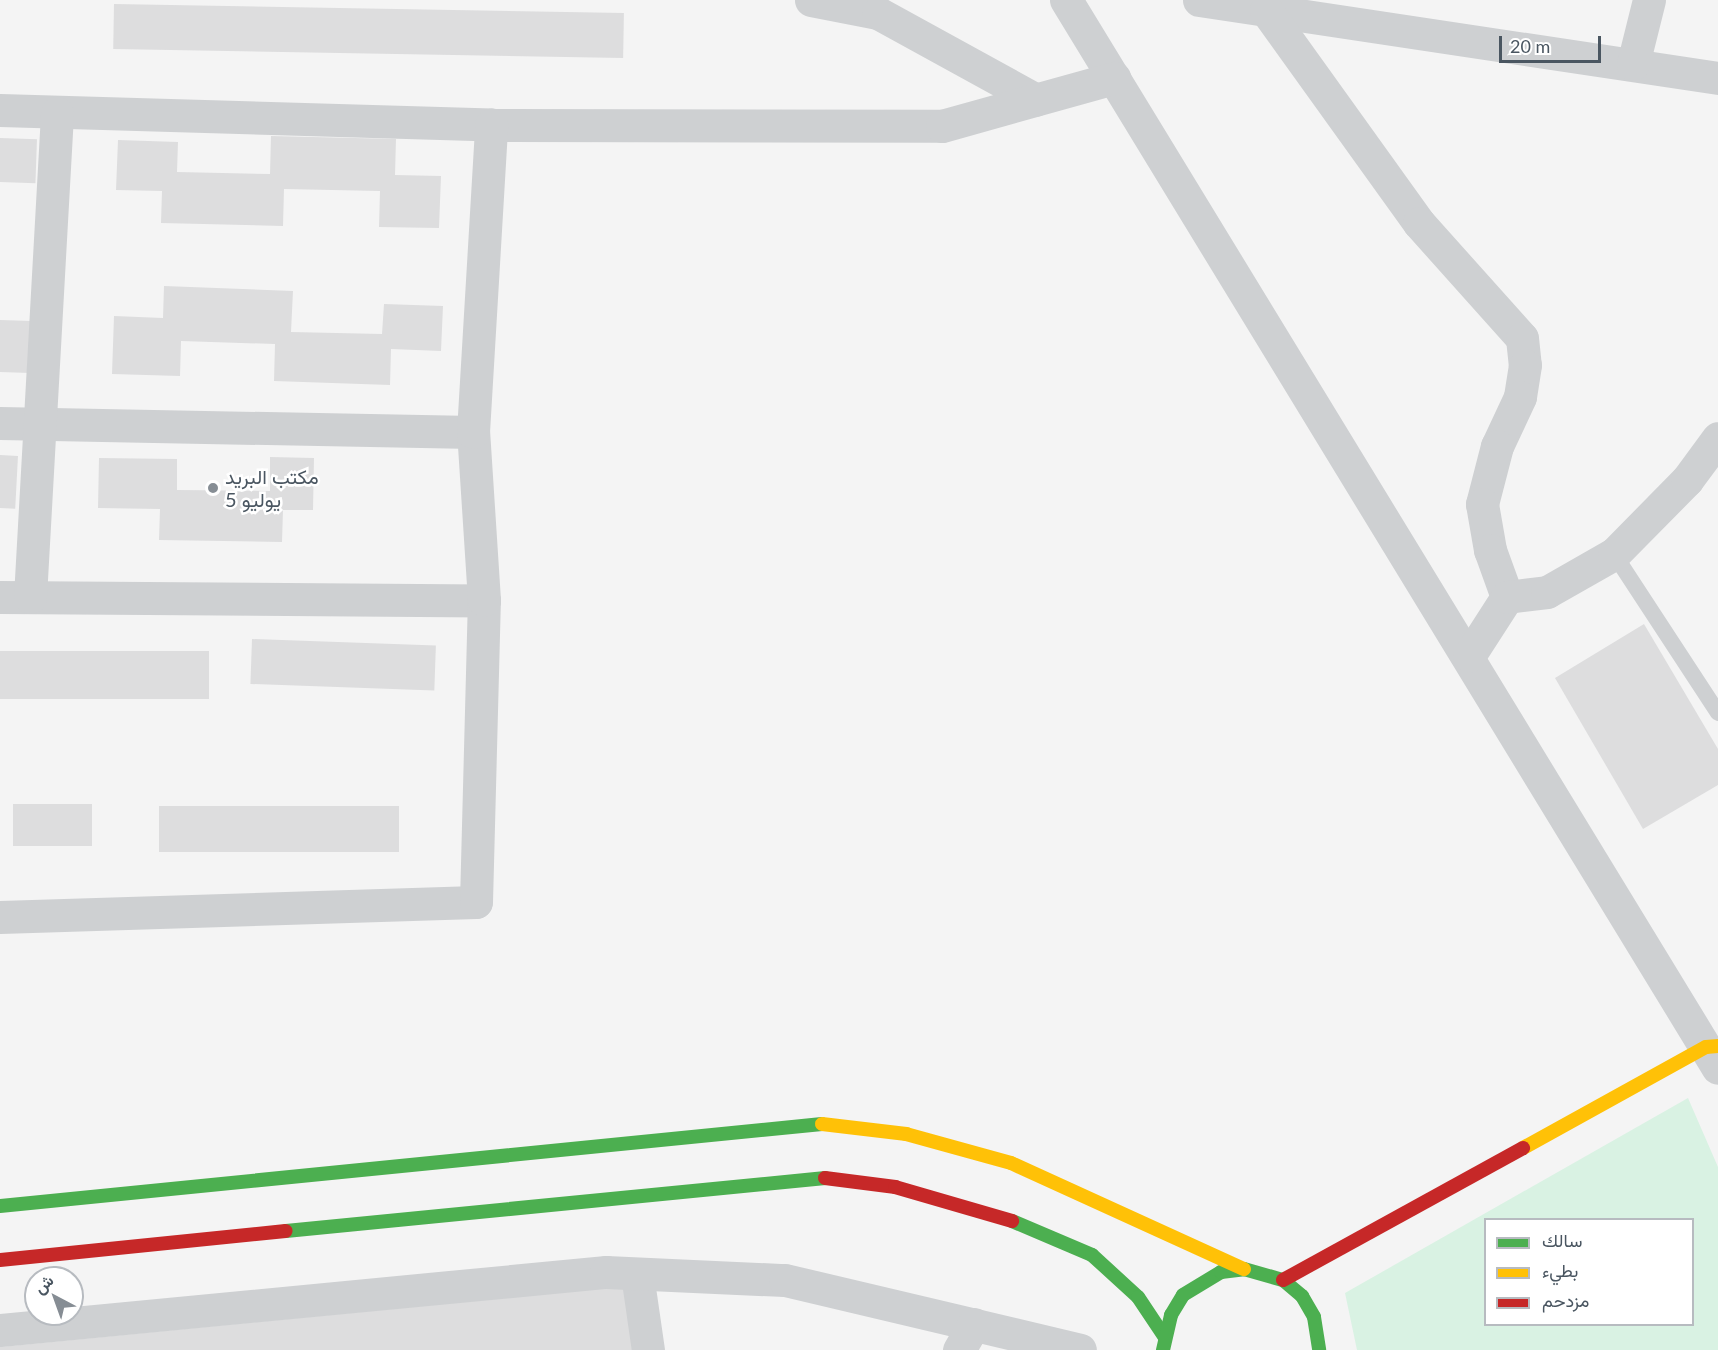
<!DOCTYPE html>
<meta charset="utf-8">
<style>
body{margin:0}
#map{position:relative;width:1718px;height:1350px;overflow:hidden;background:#f4f4f4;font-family:Lato,Vazirmatn,sans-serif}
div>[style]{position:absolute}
.green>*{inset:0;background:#d9f2e3}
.building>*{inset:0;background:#ddddde;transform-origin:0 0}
.lane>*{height:16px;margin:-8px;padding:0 8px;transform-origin:8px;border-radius:8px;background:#ced0d2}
.street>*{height:33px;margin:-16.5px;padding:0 16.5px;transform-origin:16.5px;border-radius:16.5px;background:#ced0d2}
.fast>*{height:14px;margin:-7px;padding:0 7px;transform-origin:7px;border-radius:7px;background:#4caf50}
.slow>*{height:14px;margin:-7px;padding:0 7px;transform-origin:7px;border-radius:7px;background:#ffc107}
.jam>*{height:14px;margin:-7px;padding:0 7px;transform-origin:7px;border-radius:7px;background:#c62828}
.dots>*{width:16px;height:16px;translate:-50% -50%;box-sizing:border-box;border:3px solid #fff;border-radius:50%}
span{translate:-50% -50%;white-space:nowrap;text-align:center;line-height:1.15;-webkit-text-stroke:5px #fff;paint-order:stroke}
.poi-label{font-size:20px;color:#4a5661}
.left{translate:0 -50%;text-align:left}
.legend{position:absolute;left:1484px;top:1218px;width:210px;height:108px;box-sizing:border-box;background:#fff;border:2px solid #b7bbc0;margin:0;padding:8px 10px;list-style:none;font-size:18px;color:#4a5661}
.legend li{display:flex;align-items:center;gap:12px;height:30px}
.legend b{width:30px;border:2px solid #b7bbc0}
.north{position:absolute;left:24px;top:1266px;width:60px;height:60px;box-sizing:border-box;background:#fff;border:2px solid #b7bbc0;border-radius:50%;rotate:319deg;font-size:16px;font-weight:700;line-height:24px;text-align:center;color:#4a5661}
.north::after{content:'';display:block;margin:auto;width:21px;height:27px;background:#868d94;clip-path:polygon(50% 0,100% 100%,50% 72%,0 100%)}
.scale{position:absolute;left:1499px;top:36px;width:102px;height:27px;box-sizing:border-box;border:3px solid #4a5661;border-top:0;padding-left:8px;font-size:18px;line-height:21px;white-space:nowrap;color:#4a5661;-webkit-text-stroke:4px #fff;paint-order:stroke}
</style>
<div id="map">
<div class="green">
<i style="clip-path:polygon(evenodd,1688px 1098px,1718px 1167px,1718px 1350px,1357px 1350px,1345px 1293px,1688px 1098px,1486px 1220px,1692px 1220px,1692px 1324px,1486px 1324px,1486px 1220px)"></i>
</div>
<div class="building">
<i style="left:114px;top:4px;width:510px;height:45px;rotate:1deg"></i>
<i style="clip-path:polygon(271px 136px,396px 139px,395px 175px,441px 176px,439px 228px,379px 227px,380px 191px,284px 189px,283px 226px,161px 223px,162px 191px,116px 190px,118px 140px,178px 142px,177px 172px,270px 174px)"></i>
<i style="left:0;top:138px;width:37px;height:44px;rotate:2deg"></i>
<i style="clip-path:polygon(164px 286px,293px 291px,291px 332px,382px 334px,384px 304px,443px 306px,441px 351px,391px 349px,390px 385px,274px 381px,275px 344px,181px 341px,180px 376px,112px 374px,114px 316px,163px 318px)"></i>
<i style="left:0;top:320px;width:32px;height:52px;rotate:2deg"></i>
<i style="left:0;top:455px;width:18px;height:53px;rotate:3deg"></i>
<i style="clip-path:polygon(270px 457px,314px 458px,313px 510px,283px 510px,282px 542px,159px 540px,160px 509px,98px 508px,99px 458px,177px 459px,177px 490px,270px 491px)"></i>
<i style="clip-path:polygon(1644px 624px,1718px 749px,1718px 785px,1643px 829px,1555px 678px)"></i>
<i style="left:252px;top:639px;width:184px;height:45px;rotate:2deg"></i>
<i style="left:209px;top:651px;width:48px;height:209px;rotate:90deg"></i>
<i style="left:92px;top:804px;width:42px;height:79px;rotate:90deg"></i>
<i style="left:159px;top:806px;width:240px;height:46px"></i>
<i style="clip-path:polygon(627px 1286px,637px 1350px,0 1350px,0 1347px)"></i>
</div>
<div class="lane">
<i style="left:1614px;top:554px;width:190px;rotate:56.8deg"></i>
</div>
<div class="street">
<i style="left:811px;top:0;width:68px;rotate:11deg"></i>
<i style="left:878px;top:13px;width:180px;rotate:28.8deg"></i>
<i style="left:1066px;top:0;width:1251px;rotate:58.6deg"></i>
<i style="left:1199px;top:0;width:525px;rotate:8.55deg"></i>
<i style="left:1266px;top:10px;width:262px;rotate:54.3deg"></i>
<i style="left:1419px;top:223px;width:154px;rotate:48.2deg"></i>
<i style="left:1522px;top:338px;width:27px;rotate:84deg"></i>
<i style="left:1525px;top:365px;width:32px;rotate:99deg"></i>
<i style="left:1520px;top:397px;width:54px;rotate:115.1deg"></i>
<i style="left:1497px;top:446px;width:60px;rotate:104.5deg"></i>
<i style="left:1482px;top:504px;width:47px;rotate:80.1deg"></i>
<i style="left:1490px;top:550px;width:50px;rotate:70.1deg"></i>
<i style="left:1507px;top:597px;width:70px;rotate:122.8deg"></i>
<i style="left:1633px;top:64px;width:66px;rotate:-76deg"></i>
<i style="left:0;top:110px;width:491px;rotate:1.7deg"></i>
<i style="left:491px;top:125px;width:451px;rotate:0.1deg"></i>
<i style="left:942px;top:126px;width:179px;rotate:-15.6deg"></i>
<i style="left:0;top:423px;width:473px;rotate:1.1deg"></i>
<i style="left:0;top:597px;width:484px;rotate:0.4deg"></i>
<i style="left:30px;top:597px;width:485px;rotate:-86.8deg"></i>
<i style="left:1507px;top:597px;width:40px;rotate:-7.1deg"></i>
<i style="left:1547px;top:592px;width:77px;rotate:-29.6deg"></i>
<i style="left:1614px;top:554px;width:104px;rotate:-45.4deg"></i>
<i style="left:1687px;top:480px;width:52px;rotate:-53.6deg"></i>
<i style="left:0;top:917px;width:476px;rotate:-1.8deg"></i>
<i style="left:476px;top:902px;width:302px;rotate:-88.5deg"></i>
<i style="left:484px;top:600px;width:168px;rotate:-93.7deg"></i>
<i style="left:473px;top:432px;width:308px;rotate:-86.6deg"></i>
<i style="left:637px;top:1274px;width:77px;rotate:81.8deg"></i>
<i style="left:0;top:1330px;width:609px;rotate:-5.47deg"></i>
<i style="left:606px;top:1272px;width:179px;rotate:2.6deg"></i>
<i style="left:785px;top:1280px;width:303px;rotate:13.3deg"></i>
<i style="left:959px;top:1350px;width:30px;rotate:-60deg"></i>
</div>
<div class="fast">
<i style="left:0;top:1206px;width:826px;rotate:-5.7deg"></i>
<i style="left:1012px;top:1221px;width:87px;rotate:23deg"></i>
<i style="left:1092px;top:1255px;width:62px;rotate:42.4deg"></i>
<i style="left:1138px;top:1297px;width:47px;rotate:56.3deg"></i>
<i style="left:286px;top:1231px;width:542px;rotate:-5.62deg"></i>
<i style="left:1163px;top:1350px;width:36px;rotate:-77deg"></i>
<i style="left:1171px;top:1315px;width:23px;rotate:-59deg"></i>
<i style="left:1183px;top:1295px;width:44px;rotate:-31.2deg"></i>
<i style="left:1221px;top:1272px;width:23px;rotate:-7deg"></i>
<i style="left:1244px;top:1269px;width:41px;rotate:15.8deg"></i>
<i style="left:1283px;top:1280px;width:25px;rotate:40deg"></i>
<i style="left:1302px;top:1296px;width:24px;rotate:60deg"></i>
<i style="left:1314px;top:1317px;width:33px;rotate:81deg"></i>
</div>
<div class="slow">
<i style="left:822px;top:1124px;width:85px;rotate:6.8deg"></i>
<i style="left:906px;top:1134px;width:109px;rotate:15.4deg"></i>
<i style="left:1011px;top:1163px;width:256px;rotate:24.5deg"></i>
<i style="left:1523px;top:1148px;width:209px;rotate:-28.9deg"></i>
<i style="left:1706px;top:1047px;width:12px;rotate:-5deg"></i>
</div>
<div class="jam">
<i style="left:825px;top:1178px;width:71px;rotate:7.3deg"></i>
<i style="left:895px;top:1187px;width:122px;rotate:16.2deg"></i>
<i style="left:0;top:1260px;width:287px;rotate:-5.8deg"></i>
<i style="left:1283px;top:1280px;width:274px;rotate:-28.8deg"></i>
</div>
<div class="dots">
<i style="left:213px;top:488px;background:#868d94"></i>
</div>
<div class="poi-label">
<span class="left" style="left:225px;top:488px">مكتب البريد<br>5 يوليو</span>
</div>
<ul class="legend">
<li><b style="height:8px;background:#4caf50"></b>سالك</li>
<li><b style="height:8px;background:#ffc107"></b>بطيء</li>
<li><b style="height:8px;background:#c62828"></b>مزدحم</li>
</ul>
<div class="north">ش</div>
<div class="scale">20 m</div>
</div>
